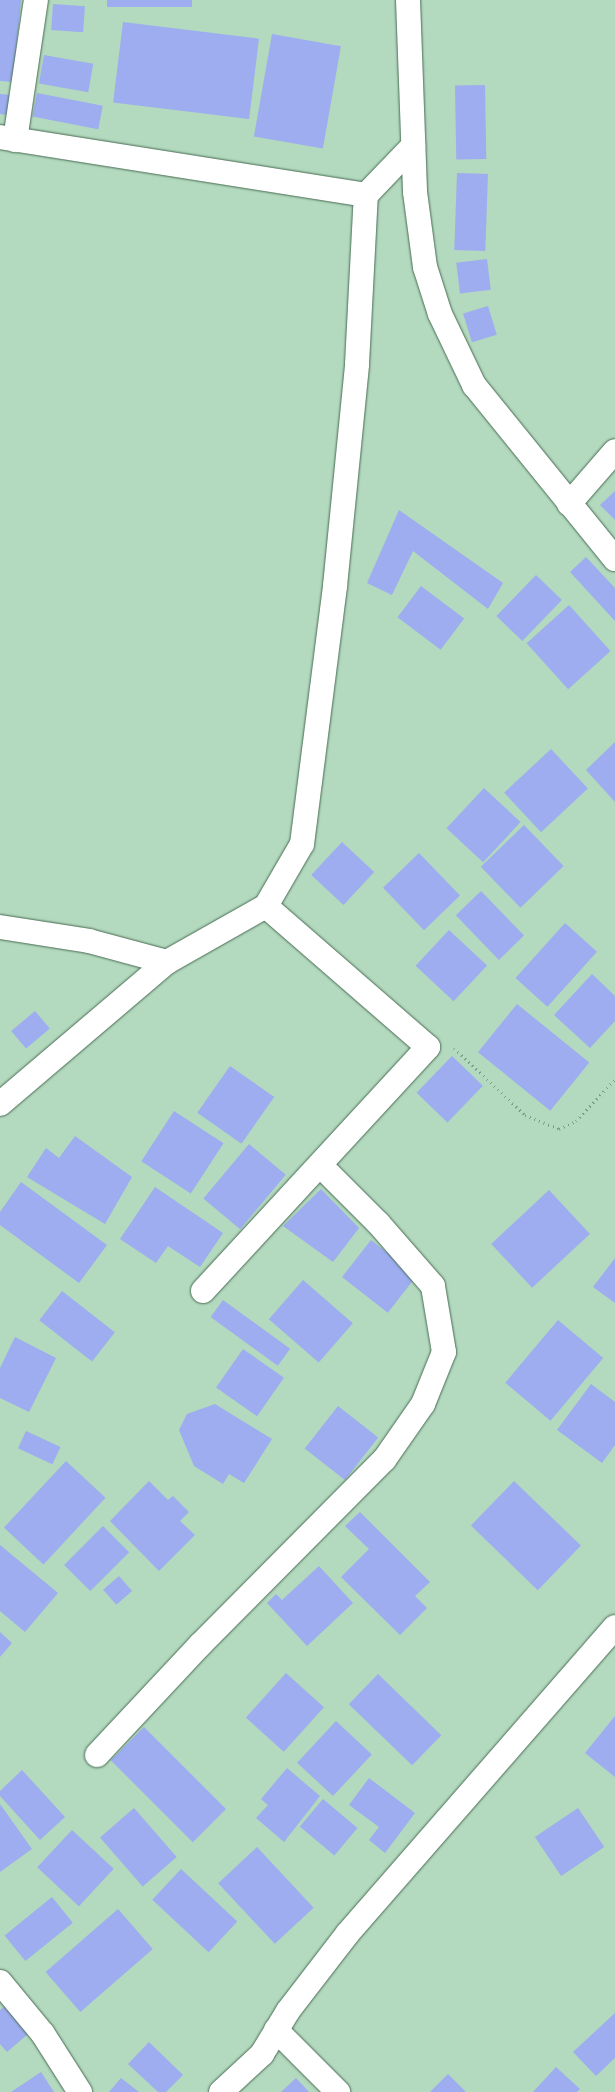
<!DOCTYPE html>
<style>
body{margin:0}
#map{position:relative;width:615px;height:2092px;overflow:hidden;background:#b3d9be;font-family:"Fira Sans",sans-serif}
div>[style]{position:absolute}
.building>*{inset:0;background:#9dadf0;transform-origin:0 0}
.path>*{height:3px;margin-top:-1.5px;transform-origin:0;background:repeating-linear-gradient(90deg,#7c9a85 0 1px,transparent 0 5px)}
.roads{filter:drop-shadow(0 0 1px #496c54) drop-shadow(0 0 1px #496c54)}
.street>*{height:24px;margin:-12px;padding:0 12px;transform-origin:12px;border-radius:12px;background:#fff}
span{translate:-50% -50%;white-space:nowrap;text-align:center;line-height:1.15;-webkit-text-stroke:4.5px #c0e6ca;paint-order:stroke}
</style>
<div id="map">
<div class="building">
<i style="clip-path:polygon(0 0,21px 0,13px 82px,0 81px)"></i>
<i style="left:107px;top:0;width:85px;height:7px"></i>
<i style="left:53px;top:4px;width:32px;height:26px;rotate:4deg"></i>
<i style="left:123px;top:22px;width:137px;height:81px;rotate:7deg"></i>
<i style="left:272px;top:34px;width:70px;height:104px;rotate:10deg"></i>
<i style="left:44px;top:55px;width:50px;height:29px;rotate:10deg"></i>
<i style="left:485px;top:85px;width:74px;height:30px;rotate:89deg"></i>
<i style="left:37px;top:93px;width:67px;height:24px;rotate:11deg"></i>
<i style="clip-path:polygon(0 94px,11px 95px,8px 115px,0 114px)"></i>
<i style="left:457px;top:173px;width:31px;height:77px;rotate:2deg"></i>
<i style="left:487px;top:259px;width:31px;height:31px;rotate:83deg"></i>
<i style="left:488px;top:306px;width:30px;height:26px;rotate:73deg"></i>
<i style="clip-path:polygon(615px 491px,615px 520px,600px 505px)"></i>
<i style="clip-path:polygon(399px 510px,503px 583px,488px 609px,413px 551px,392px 595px,367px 583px)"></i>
<i style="clip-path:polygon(586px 557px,615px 588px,615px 621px,570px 572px)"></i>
<i style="left:536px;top:575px;width:36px;height:57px;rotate:44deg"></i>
<i style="left:421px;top:586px;width:54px;height:39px;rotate:37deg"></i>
<i style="left:569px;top:605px;width:62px;height:57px;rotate:48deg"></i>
<i style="clip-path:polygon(615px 742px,615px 802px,586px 770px)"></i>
<i style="left:551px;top:749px;width:54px;height:64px;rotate:47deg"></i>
<i style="left:484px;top:788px;width:50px;height:55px;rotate:43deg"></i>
<i style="left:524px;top:825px;width:57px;height:60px;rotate:46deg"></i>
<i style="left:342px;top:842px;width:44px;height:45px;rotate:43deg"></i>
<i style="left:419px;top:853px;width:59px;height:50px;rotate:46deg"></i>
<i style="left:481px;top:891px;width:62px;height:35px;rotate:46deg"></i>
<i style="left:565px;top:923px;width:43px;height:74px;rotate:42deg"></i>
<i style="left:449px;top:930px;width:52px;height:49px;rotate:43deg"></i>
<i style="clip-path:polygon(592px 974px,615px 996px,615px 1021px,590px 1048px,554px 1015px)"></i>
<i style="left:517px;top:1004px;width:93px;height:62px;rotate:39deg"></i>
<i style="left:35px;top:1011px;width:23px;height:31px;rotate:50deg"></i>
<i style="left:452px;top:1056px;width:43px;height:51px;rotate:44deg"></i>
<i style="left:230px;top:1066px;width:54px;height:57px;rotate:35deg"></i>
<i style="left:174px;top:1111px;width:59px;height:60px;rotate:33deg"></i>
<i style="clip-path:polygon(75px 1136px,132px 1177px,105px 1224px,27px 1177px,46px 1148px,59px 1158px)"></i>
<i style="left:249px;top:1144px;width:48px;height:71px;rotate:40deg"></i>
<i style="clip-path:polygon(21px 1182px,107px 1245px,79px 1283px,0 1225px,0 1212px)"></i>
<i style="clip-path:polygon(155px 1187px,223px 1233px,200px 1267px,168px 1246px,156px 1263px,120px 1239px)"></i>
<i style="clip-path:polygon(321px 1189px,359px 1228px,333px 1262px,283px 1226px)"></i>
<i style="left:549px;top:1190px;width:60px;height:79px;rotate:47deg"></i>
<i style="left:371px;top:1240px;width:58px;height:47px;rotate:38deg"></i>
<i style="clip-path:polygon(615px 1258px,615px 1303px,593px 1287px)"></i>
<i style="left:303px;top:1280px;width:66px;height:52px;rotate:41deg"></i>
<i style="left:62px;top:1291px;width:67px;height:37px;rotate:38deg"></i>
<i style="left:223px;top:1300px;width:83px;height:21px;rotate:36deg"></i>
<i style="left:558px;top:1320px;width:59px;height:82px;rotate:40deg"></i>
<i style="clip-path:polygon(15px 1337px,56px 1358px,29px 1412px,0 1398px,0 1368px)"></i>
<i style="left:243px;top:1349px;width:50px;height:47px;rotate:35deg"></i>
<i style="clip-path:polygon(591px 1384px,615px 1402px,615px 1445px,602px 1463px,557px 1430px)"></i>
<i style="clip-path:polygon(215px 1404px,272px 1439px,244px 1483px,229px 1474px,223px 1484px,194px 1466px,179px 1430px,187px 1414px)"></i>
<i style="left:338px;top:1406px;width:51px;height:54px;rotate:38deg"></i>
<i style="left:26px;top:1431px;width:38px;height:19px;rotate:25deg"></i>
<i style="left:66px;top:1461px;width:54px;height:91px;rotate:43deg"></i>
<i style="clip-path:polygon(149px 1481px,168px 1500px,173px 1496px,189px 1512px,180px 1521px,195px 1535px,159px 1571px,110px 1521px)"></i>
<i style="left:514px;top:1481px;width:93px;height:62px;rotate:44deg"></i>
<i style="clip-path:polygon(360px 1512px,430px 1582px,415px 1596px,427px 1608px,400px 1635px,341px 1577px,369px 1549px,345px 1526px)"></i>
<i style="left:103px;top:1526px;width:37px;height:55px;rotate:45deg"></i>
<i style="clip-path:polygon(0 1545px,58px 1593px,25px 1632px,0 1611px)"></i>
<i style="clip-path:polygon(319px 1566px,353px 1603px,307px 1646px,267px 1603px,276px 1594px,282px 1600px)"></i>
<i style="left:119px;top:1576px;width:20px;height:21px;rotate:49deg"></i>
<i style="clip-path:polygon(0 1632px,12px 1643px,0 1657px)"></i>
<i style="left:286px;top:1673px;width:51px;height:60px;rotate:42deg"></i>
<i style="left:378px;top:1674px;width:88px;height:42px;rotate:44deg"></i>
<i style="clip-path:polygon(615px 1716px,615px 1777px,585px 1753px)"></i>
<i style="left:336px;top:1721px;width:49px;height:57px;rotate:43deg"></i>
<i style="left:144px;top:1727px;width:116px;height:47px;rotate:45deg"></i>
<i style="clip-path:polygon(287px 1768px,320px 1796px,284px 1842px,256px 1818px,268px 1805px,261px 1799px)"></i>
<i style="clip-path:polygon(22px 1770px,65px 1817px,40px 1840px,0 1796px,0 1791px)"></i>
<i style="clip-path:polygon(369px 1778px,415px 1813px,385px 1853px,369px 1840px,379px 1827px,349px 1805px)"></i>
<i style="left:323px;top:1799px;width:45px;height:36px;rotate:40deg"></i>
<i style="clip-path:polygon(0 1804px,32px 1849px,0 1872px)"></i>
<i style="left:134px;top:1808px;width:65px;height:45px;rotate:49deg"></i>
<i style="left:578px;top:1808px;width:47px;height:52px;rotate:56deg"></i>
<i style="left:72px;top:1830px;width:57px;height:51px;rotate:43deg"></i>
<i style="left:257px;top:1847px;width:83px;height:53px;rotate:47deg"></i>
<i style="left:181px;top:1869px;width:77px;height:42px;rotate:43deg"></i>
<i style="left:52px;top:1897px;width:33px;height:61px;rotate:51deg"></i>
<i style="left:118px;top:1909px;width:53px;height:96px;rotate:49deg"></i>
<i style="clip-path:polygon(5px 2006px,28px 2034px,7px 2052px,0 2044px,0 2010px)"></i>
<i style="clip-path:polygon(615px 2013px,615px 2058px,596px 2076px,573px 2052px)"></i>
<i style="clip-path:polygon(149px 2042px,183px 2075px,166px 2092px,158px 2092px,128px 2064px)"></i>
<i style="clip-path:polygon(556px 2067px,580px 2089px,577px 2092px,533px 2092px)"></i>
<i style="clip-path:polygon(41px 2072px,54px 2092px,11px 2092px)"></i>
<i style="clip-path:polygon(448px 2074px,466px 2092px,430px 2092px)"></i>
<i style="clip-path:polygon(121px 2078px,139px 2092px,109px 2092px)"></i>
<i style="clip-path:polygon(296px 2078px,309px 2092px,281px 2092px)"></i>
</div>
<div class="path">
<i style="left:454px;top:1048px;width:98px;rotate:43.3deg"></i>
<i style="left:525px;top:1115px;width:37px;rotate:22deg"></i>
<i style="left:559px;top:1129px;width:19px;rotate:-25deg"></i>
<i style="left:576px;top:1121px;width:57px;rotate:-47.1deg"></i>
</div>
<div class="roads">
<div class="street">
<i style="left:408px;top:0;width:192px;rotate:87.9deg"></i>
<i style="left:415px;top:192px;width:76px;rotate:82.4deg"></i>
<i style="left:425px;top:267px;width:49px;rotate:72.3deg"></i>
<i style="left:440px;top:314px;width:79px;rotate:64.4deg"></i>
<i style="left:474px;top:385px;width:224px;rotate:51deg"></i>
<i style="left:0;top:137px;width:371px;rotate:9deg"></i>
<i style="left:15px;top:140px;width:142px;rotate:-81.5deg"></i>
<i style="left:569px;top:504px;width:70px;rotate:-49deg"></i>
<i style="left:0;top:927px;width:90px;rotate:8.9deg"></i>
<i style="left:89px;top:941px;width:81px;rotate:15.1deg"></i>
<i style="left:0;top:1104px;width:219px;rotate:-40.4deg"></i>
<i style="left:167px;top:962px;width:114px;rotate:-29.5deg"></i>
<i style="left:266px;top:906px;width:72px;rotate:-59.9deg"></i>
<i style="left:302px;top:844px;width:260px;rotate:-82.7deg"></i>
<i style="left:335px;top:586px;width:223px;rotate:-84.3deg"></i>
<i style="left:357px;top:364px;width:169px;rotate:-87deg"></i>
<i style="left:366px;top:195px;width:68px;rotate:-46.2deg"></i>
<i style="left:203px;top:1291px;width:332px;rotate:-47.3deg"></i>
<i style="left:428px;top:1047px;width:215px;rotate:-139deg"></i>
<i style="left:97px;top:1755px;width:151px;rotate:-46.9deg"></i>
<i style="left:200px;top:1645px;width:261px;rotate:-45.2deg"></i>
<i style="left:384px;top:1460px;width:68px;rotate:-55.1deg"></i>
<i style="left:423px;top:1404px;width:56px;rotate:-68deg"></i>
<i style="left:444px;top:1352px;width:67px;rotate:-99.5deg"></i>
<i style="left:433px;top:1286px;width:84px;rotate:-131.1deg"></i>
<i style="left:378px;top:1223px;width:81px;rotate:-135deg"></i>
<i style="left:0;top:1982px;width:67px;rotate:50.4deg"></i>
<i style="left:43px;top:2034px;width:69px;rotate:57.5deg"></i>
<i style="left:276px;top:2030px;width:88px;rotate:45deg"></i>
<i style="left:221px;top:2092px;width:56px;rotate:-42.8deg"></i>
<i style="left:262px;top:2054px;width:50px;rotate:-58.8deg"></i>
<i style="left:288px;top:2011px;width:98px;rotate:-52.4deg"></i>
<i style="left:348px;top:1933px;width:406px;rotate:-48.9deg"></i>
</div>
</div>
</div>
